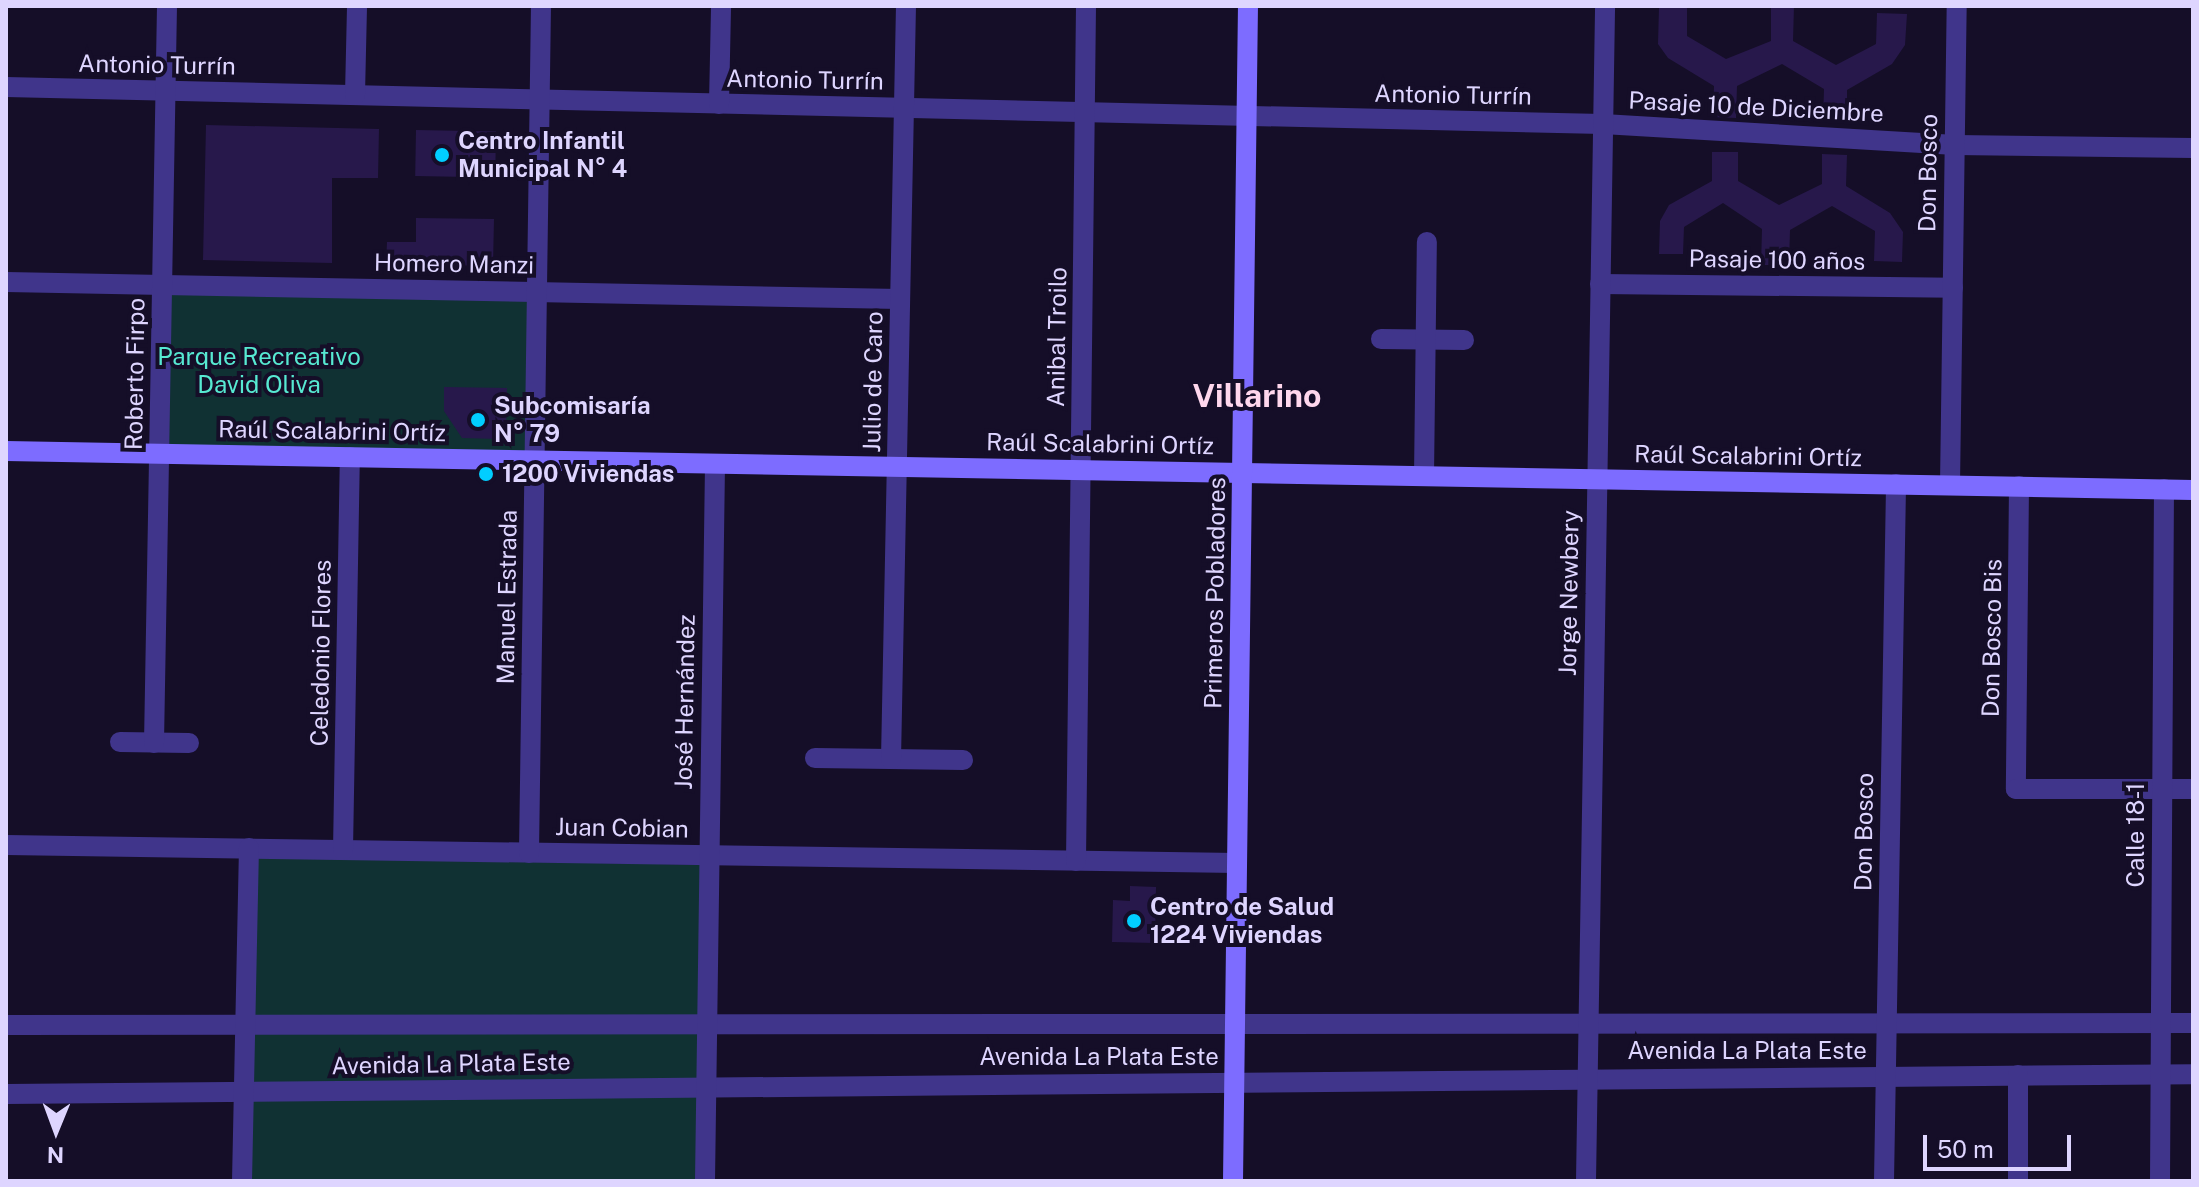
<!DOCTYPE html>
<meta charset="utf-8">
<style>
body{margin:0}
#map{position:relative;width:2199px;height:1187px;overflow:hidden;background:#150e28;font-family:"Public Sans",sans-serif}
div>[style]{position:absolute}
.green>*{inset:0;background:#103133;transform-origin:0 0}
.building>*{inset:0;background:#27184b;transform-origin:0 0}
.street>*{height:20px;margin:-10px;padding:0 10px;transform-origin:10px;border-radius:10px;background:#40358b}
.secondary>*{height:20px;margin:-10px;padding:0 10px;transform-origin:10px;border-radius:10px;background:#7d6cff}
.dots>*{width:22px;height:22px;translate:-50% -50%;box-sizing:border-box;border:4px solid #150e28;border-radius:50%}
span{translate:-50% -50%;white-space:nowrap;text-align:center;line-height:1.15;-webkit-text-stroke:8px #150e28;paint-order:stroke}
.street-label{font-size:24px;color:#ded5ff}
.poi-label{font-size:24px;color:#ded5ff;font-weight:700}
.left{translate:0 -50%;text-align:left}
.park-label{font-size:24px;color:#57e9d2}
.district-label{font-size:32px;color:#ffd7ed;font-weight:700}
.frame{position:absolute;inset:0;border:8px solid #ded5ff;pointer-events:none}
.north{position:absolute;left:16px;top:1091px;width:80px;height:80px;-webkit-text-stroke:6px #150e28;paint-order:stroke;rotate:181deg;font-size:22px;font-weight:700;line-height:32px;text-align:center;color:#ded5ff}
.north::after{content:'';display:block;margin:auto;width:28px;height:36px;background:#ded5ff;clip-path:polygon(50% 0,100% 100%,50% 72%,0 100%)}
.scale{position:absolute;left:1923px;top:1135px;width:148px;height:36px;box-sizing:border-box;border:4px solid #ded5ff;border-top:0;padding-left:10px;font-size:24px;line-height:28px;white-space:nowrap;color:#ded5ff;-webkit-text-stroke:6px #150e28;paint-order:stroke}
</style>
<div id="map">
<div class="green">
<i style="left:162px;top:285px;width:375px;height:169px;rotate:1deg"></i>
<i style="left:256px;top:857px;width:446px;height:324px;rotate:1deg"></i>
</div>
<div class="building">
<i style="clip-path:polygon(1771px 6px,1794px 6px,1793px 41px,1836px 65px,1876px 44px,1877px 13px,1907px 14px,1905px 45px,1892px 64px,1847px 90px,1847px 122px,1823px 122px,1824px 89px,1782px 64px,1737px 86px,1736px 118px,1713px 117px,1714px 86px,1668px 58px,1658px 44px,1659px 7px,1687px 8px,1687px 36px,1726px 59px,1771px 41px)"></i>
<i style="clip-path:polygon(206px 125px,379px 129px,378px 178px,332px 178px,332px 263px,203px 260px)"></i>
<i style="left:416px;top:130px;width:80px;height:46px;rotate:1deg"></i>
<i style="clip-path:polygon(1712px 152px,1738px 152px,1738px 181px,1779px 205px,1822px 184px,1822px 154px,1847px 155px,1846px 186px,1890px 213px,1903px 232px,1902px 262px,1874px 261px,1875px 231px,1832px 206px,1790px 230px,1789px 265px,1761px 265px,1762px 229px,1723px 203px,1684px 227px,1683px 254px,1659px 254px,1660px 221px,1669px 205px,1712px 181px)"></i>
<i style="clip-path:polygon(416px 218px,494px 219px,493px 266px,386px 264px,387px 242px,416px 242px)"></i>
<i style="clip-path:polygon(444px 387px,507px 388px,506px 429px,498px 439px,462px 438px,444px 411px)"></i>
<i style="clip-path:polygon(1130px 886px,1156px 887px,1155px 943px,1112px 942px,1113px 900px,1130px 901px)"></i>
</div>
<div class="street">
<i style="left:6px;top:87px;width:1597px;rotate:1.33deg"></i>
<i style="left:1603px;top:124px;width:353px;rotate:3.4deg"></i>
<i style="left:1955px;top:145px;width:238px;rotate:0.7deg"></i>
<i style="left:355px;top:95px;width:89px;rotate:-88.7deg"></i>
<i style="left:719px;top:104px;width:98px;rotate:-88.8deg"></i>
<i style="left:6px;top:282px;width:894px;rotate:1.09deg"></i>
<i style="left:1600px;top:284px;width:353px;rotate:0.6deg"></i>
<i style="left:1381px;top:339px;width:83px;rotate:0.7deg"></i>
<i style="left:1424px;top:476px;width:234px;rotate:-89.3deg"></i>
<i style="left:1950px;top:485px;width:479px;rotate:-89.2deg"></i>
<i style="left:2019px;top:486px;width:303px;rotate:90.6deg"></i>
<i style="left:2016px;top:789px;width:177px"></i>
<i style="left:120px;top:742px;width:69px;rotate:0.8deg"></i>
<i style="left:154px;top:743px;width:737px;rotate:-88.99deg"></i>
<i style="left:815px;top:758px;width:148px;rotate:0.8deg"></i>
<i style="left:891px;top:759px;width:753px;rotate:-88.86deg"></i>
<i style="left:6px;top:845px;width:1231px;rotate:0.84deg"></i>
<i style="left:343px;top:850px;width:393px;rotate:-89deg"></i>
<i style="left:529px;top:853px;width:847px;rotate:-89.19deg"></i>
<i style="left:1076px;top:861px;width:855px;rotate:-89.33deg"></i>
<i style="left:6px;top:1025px;width:2187px;rotate:-0.05deg"></i>
<i style="left:6px;top:1094px;width:2187px;rotate:-0.52deg"></i>
<i style="left:242px;top:1181px;width:333px;rotate:-88.8deg"></i>
<i style="left:705px;top:1181px;width:717px;rotate:-89.2deg"></i>
<i style="left:1586px;top:1181px;width:1175px;rotate:-89.07deg"></i>
<i style="left:1884px;top:1181px;width:697px;rotate:-89.01deg"></i>
<i style="left:2018px;top:1181px;width:106px;rotate:-90deg"></i>
<i style="left:2160px;top:1181px;width:692px;rotate:-89.67deg"></i>
</div>
<div class="secondary">
<i style="left:6px;top:451px;width:2187px;rotate:1.02deg"></i>
<i style="left:1233px;top:1181px;width:1175px;rotate:-89.27deg"></i>
</div>
<div class="dots">
<i style="left:442px;top:155px;background:#01ceff"></i>
<i style="left:478px;top:420px;background:#01ceff"></i>
<i style="left:486px;top:474px;background:#01ceff"></i>
<i style="left:1134px;top:921px;background:#01ceff"></i>
</div>
<div class="street-label">
<span style="left:157px;top:65px;rotate:1deg">Antonio Turrín</span>
<span style="left:805px;top:80px;rotate:1deg">Antonio Turrín</span>
<span style="left:1453px;top:95px;rotate:1deg">Antonio Turrín</span>
<span style="left:1756px;top:107px;rotate:3deg">Pasaje 10 de Diciembre</span>
<span style="left:1928px;top:173px;rotate:-89deg">Don Bosco</span>
<span style="left:1777px;top:260px;rotate:1deg">Pasaje 100 años</span>
<span style="left:454px;top:264px;rotate:1deg">Homero Manzi</span>
<span style="left:1057px;top:337px;rotate:-89deg">Anibal Troilo</span>
<span style="left:135px;top:374px;rotate:-89deg">Roberto Firpo</span>
<span style="left:873px;top:382px;rotate:-89deg">Julio de Caro</span>
<span style="left:332px;top:431px;rotate:1deg">Raúl Scalabrini Ortíz</span>
<span style="left:1100px;top:444px;rotate:1deg">Raúl Scalabrini Ortíz</span>
<span style="left:1748px;top:456px;rotate:1deg">Raúl Scalabrini Ortíz</span>
<span style="left:1215px;top:593px;rotate:-89deg">Primeros Pobladores</span>
<span style="left:1569px;top:593px;rotate:-89deg">Jorge Newbery</span>
<span style="left:507px;top:597px;rotate:-89deg">Manuel Estrada</span>
<span style="left:1992px;top:638px;rotate:-89deg">Don Bosco Bis</span>
<span style="left:321px;top:653px;rotate:-89deg">Celedonio Flores</span>
<span style="left:685px;top:702px;rotate:-89deg">José Hernández</span>
<span style="left:622px;top:828px;rotate:1deg">Juan Cobian</span>
<span style="left:1864px;top:832px;rotate:-89deg">Don Bosco</span>
<span style="left:2136px;top:835px;rotate:-90deg">Calle 18-1</span>
<span style="left:1747px;top:1051px">Avenida La Plata Este</span>
<span style="left:1099px;top:1057px">Avenida La Plata Este</span>
<span style="left:451px;top:1064px;rotate:-1deg">Avenida La Plata Este</span>
</div>
<div class="poi-label">
<span class="left" style="left:458px;top:155px">Centro Infantil<br>Municipal N° 4</span>
<span class="left" style="left:494px;top:420px">Subcomisaría<br>N° 79</span>
<span class="left" style="left:502px;top:474px">1200 Viviendas</span>
<span class="left" style="left:1150px;top:921px">Centro de Salud<br>1224 Viviendas</span>
</div>
<div class="park-label">
<span style="left:259px;top:371px">Parque Recreativo<br>David Oliva</span>
</div>
<div class="district-label">
<span style="left:1257px;top:396px">Villarino</span>
</div>
<div class="frame"></div>
<div class="north">N</div>
<div class="scale">50 m</div>
</div>
